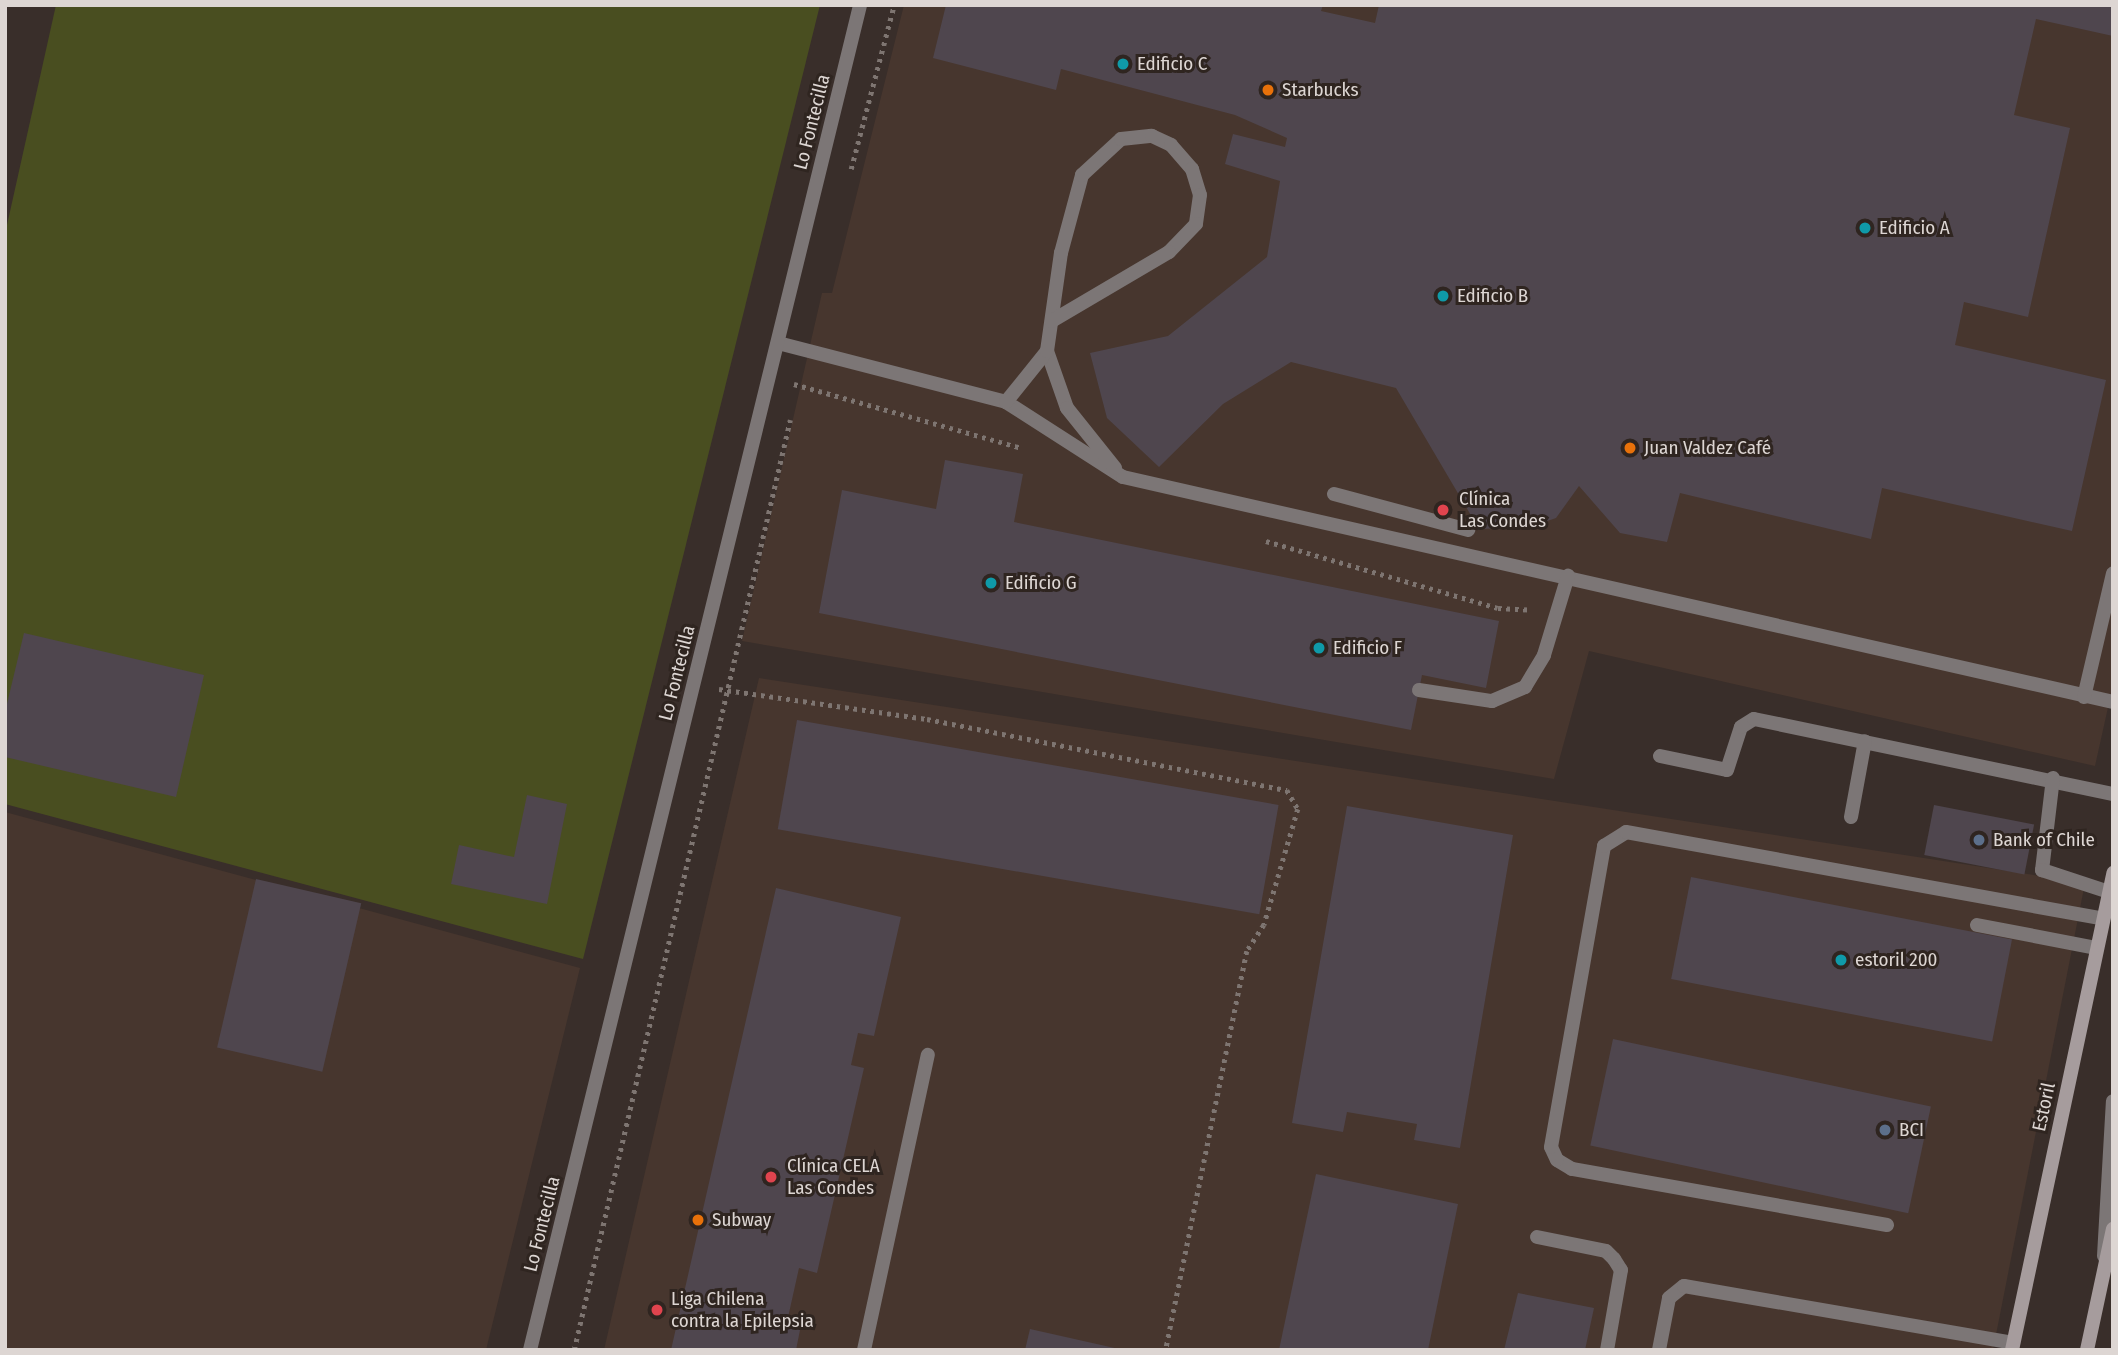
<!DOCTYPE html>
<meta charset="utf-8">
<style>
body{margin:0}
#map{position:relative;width:2118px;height:1355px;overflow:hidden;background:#392e2a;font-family:"Fira Sans Condensed",sans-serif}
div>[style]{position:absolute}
.built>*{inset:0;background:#47362e}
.green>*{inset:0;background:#494e20}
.building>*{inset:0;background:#4f464e;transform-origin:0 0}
.path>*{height:4.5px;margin-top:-2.25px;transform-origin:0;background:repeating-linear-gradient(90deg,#7e7571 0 3.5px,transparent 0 8.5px)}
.service>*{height:14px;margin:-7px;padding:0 7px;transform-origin:7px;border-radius:7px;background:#7c7676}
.tertiary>*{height:14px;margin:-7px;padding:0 7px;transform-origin:7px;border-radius:7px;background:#7c7676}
.secondary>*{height:14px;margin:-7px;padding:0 7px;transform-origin:7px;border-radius:7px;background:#a69c9d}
.dots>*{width:19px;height:19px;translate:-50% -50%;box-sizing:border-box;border:4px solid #2f2520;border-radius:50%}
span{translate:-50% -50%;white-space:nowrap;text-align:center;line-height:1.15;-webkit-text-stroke:6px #2f2520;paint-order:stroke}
.poi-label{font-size:19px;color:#ddd6d3}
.left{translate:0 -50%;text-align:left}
.street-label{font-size:19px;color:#ddd6d3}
.frame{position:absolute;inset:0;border:7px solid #ddd6d3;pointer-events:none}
</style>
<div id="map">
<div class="built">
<i style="clip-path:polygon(904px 5px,2113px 5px,2113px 685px,2095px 766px,1589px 651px,1554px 779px,742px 641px,822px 293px,832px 293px)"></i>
<i style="clip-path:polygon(759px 678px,2085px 883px,1993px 1350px,604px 1350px)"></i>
<i style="clip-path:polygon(5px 812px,580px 968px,486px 1350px,5px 1350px)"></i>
</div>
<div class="green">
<i style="clip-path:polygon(56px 5px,820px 5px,583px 959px,5px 804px,5px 234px)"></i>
</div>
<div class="building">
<i style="clip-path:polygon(946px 5px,1323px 5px,1321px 11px,1375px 23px,1379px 5px,2113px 5px,2113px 36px,2036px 19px,2014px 115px,2070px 128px,2028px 317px,1964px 302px,1955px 345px,2106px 380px,2072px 531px,1882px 488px,1871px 539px,1680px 493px,1667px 542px,1620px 533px,1579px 486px,1556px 518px,1530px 527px,1479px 529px,1396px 388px,1291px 362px,1223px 404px,1159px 467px,1107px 418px,1090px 353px,1168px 336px,1267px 257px,1280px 181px,1225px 164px,1233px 134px,1285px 147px,1287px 138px,1235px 115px,1061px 69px,1056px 90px,933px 58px)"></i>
<i style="clip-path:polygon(945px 460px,1023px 474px,1014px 522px,1499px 621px,1486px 688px,1422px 675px,1411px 730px,819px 613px,842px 490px,936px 509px)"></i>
<i style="clip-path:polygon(24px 633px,204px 675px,176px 797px,5px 757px,5px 712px)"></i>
<i style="left:797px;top:720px;width:489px;height:111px;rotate:10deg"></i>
<i style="clip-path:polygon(527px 795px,567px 804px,547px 904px,451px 884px,459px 845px,514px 857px)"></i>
<i style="left:1934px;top:805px;width:102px;height:51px;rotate:11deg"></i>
<i style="clip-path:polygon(1347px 806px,1513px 835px,1460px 1148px,1414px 1140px,1417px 1124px,1347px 1112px,1343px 1132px,1292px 1123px)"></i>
<i style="left:1691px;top:877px;width:327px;height:104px;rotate:11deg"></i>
<i style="left:256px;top:879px;width:108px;height:173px;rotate:13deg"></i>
<i style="clip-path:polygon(776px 888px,901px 917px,874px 1036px,858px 1033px,851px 1065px,864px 1068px,817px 1273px,799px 1268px,787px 1322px,801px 1325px,796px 1350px,671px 1350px)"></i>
<i style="left:1613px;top:1039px;width:325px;height:109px;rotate:12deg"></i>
<i style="clip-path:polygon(1316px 1174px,1458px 1204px,1428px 1350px,1279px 1350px)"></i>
<i style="clip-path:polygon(1518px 1293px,1594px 1308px,1585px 1350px,1504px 1350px)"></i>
<i style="clip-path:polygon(1030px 1329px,1119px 1349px,1119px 1350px,1025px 1350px)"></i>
</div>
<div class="path">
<i style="left:851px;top:169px;width:170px;rotate:-75.3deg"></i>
<i style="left:794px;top:384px;width:236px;rotate:15.7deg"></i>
<i style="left:1266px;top:541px;width:241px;rotate:16.1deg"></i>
<i style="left:1498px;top:608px;width:33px;rotate:3deg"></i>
<i style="left:719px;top:689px;width:210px;rotate:8.2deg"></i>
<i style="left:927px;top:719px;width:367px;rotate:11.2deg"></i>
<i style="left:1287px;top:790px;width:22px;rotate:60deg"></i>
<i style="left:1298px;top:809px;width:121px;rotate:106.3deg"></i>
<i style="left:1264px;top:925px;width:31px;rotate:123deg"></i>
<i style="left:1247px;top:951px;width:407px;rotate:101.5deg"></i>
<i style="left:574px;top:1350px;width:955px;rotate:-76.92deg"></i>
</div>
<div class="service">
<i style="left:778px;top:343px;width:236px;rotate:14.5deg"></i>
<i style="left:1006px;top:402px;width:139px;rotate:32.7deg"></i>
<i style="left:1123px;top:477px;width:1015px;rotate:12.8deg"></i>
<i style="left:1047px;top:351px;width:60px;rotate:70.7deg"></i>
<i style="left:1067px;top:408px;width:77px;rotate:51.3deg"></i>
<i style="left:1006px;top:402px;width:65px;rotate:-51.2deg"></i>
<i style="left:1047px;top:351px;width:99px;rotate:-81.9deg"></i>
<i style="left:1061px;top:253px;width:81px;rotate:-74.9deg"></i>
<i style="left:1082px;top:175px;width:53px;rotate:-42.7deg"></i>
<i style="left:1121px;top:139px;width:31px;rotate:-6deg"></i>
<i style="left:1152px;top:136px;width:21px;rotate:25deg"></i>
<i style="left:1171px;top:145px;width:32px;rotate:49deg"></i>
<i style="left:1192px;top:169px;width:27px;rotate:73deg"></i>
<i style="left:1200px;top:195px;width:29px;rotate:98deg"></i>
<i style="left:1196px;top:224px;width:39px;rotate:134deg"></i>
<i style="left:1169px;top:252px;width:136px;rotate:149.5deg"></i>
<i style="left:1334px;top:494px;width:139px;rotate:15deg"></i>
<i style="left:1419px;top:690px;width:74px;rotate:8.6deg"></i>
<i style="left:1492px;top:701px;width:36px;rotate:-23deg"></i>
<i style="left:1525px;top:687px;width:37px;rotate:-59deg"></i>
<i style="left:1544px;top:655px;width:83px;rotate:-73.1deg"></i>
<i style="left:2084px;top:697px;width:127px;rotate:-76.8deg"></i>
<i style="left:1660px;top:756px;width:68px;rotate:11.8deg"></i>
<i style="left:1727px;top:770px;width:45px;rotate:-72deg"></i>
<i style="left:1741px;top:727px;width:15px;rotate:-32deg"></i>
<i style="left:1754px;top:719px;width:367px;rotate:11.8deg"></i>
<i style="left:2053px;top:778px;width:93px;rotate:96.8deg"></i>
<i style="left:2042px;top:870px;width:71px;rotate:18.2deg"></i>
<i style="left:1851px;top:817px;width:77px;rotate:-79.6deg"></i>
<i style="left:1977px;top:925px;width:122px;rotate:10.9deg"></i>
<i style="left:1887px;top:1225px;width:320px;rotate:-169.9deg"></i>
<i style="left:1572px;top:1169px;width:17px;rotate:-149deg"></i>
<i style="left:1557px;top:1160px;width:14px;rotate:-115deg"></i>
<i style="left:1551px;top:1147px;width:306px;rotate:-80deg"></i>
<i style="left:1604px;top:846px;width:26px;rotate:-32deg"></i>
<i style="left:1626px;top:832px;width:485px;rotate:10.3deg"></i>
<i style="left:1537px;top:1237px;width:70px;rotate:11.5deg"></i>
<i style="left:1606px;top:1251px;width:11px;rotate:45deg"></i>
<i style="left:1614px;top:1259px;width:13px;rotate:58deg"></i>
<i style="left:1621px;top:1270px;width:81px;rotate:99.9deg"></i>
<i style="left:2104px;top:1256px;width:155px;rotate:-86.7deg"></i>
<i style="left:864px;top:1350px;width:302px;rotate:-77.8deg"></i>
<i style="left:1659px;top:1350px;width:53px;rotate:-79.1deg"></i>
<i style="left:1669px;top:1298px;width:19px;rotate:-39deg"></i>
<i style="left:1684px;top:1286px;width:334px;rotate:9.8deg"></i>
</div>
<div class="tertiary">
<i style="left:530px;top:1350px;width:1385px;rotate:-76.21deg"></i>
</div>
<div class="secondary">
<i style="left:2012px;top:1350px;width:488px;rotate:-78deg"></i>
<i style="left:2087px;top:1350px;width:124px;rotate:-77.9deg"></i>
</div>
<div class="dots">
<i style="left:1123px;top:64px;background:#0f9aa8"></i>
<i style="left:1268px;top:90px;background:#e8710a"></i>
<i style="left:1865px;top:228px;background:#0f9aa8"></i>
<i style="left:1443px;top:296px;background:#0f9aa8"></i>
<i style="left:1630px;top:448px;background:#e8710a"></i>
<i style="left:1443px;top:510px;background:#e0444e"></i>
<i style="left:991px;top:583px;background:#0f9aa8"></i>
<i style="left:1319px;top:648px;background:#0f9aa8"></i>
<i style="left:1979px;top:840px;background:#5c6f8a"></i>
<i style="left:1841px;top:960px;background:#0f9aa8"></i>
<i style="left:1885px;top:1130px;background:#5c6f8a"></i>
<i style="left:771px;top:1177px;background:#e0444e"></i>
<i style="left:698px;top:1220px;background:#e8710a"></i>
<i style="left:657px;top:1310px;background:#e0444e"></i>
</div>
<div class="poi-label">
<span class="left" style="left:1137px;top:64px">Edificio C</span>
<span class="left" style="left:1282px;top:90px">Starbucks</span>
<span class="left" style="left:1879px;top:228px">Edificio A</span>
<span class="left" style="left:1457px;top:296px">Edificio B</span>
<span class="left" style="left:1644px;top:448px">Juan Valdez Café</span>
<span class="left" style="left:1459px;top:510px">Clínica<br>Las Condes</span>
<span class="left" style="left:1005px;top:583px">Edificio G</span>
<span class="left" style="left:1333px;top:648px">Edificio F</span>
<span class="left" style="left:1993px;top:840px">Bank of Chile</span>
<span class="left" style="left:1855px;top:960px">estoril 200</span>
<span class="left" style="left:1899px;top:1130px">BCI</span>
<span class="left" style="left:787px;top:1177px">Clínica CELA<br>Las Condes</span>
<span class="left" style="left:712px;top:1220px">Subway</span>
<span class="left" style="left:671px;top:1310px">Liga Chilena<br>contra la Epilepsia</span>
</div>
<div class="street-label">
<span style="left:812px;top:122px;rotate:-76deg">Lo Fontecilla</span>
<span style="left:677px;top:673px;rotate:-76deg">Lo Fontecilla</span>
<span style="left:2044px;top:1107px;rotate:-78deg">Estoril</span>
<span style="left:542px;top:1224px;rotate:-76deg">Lo Fontecilla</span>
</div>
<div class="frame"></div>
</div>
